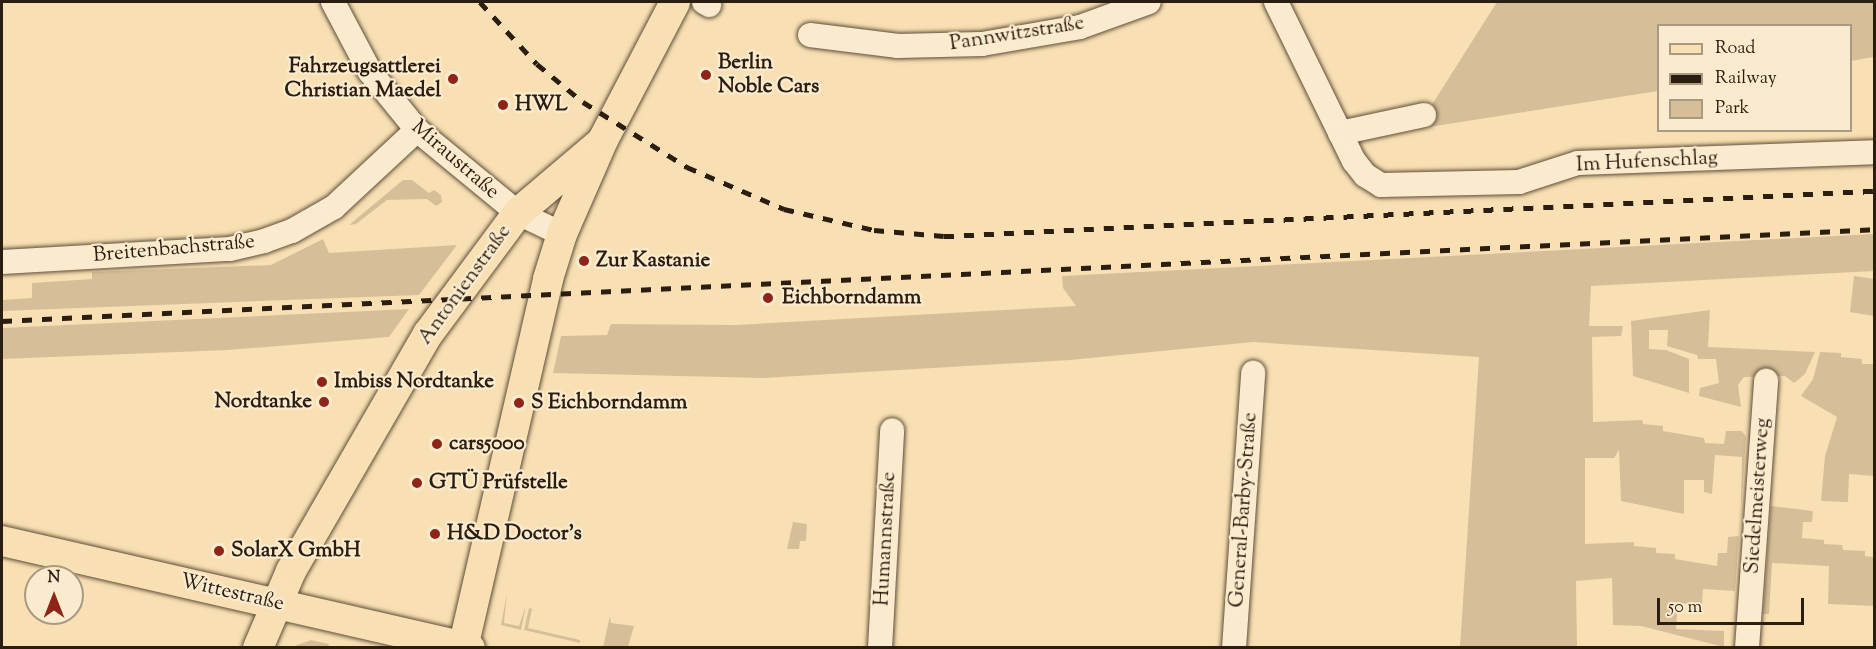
<!DOCTYPE html>
<meta charset="utf-8">
<style>
body{margin:0}
#map{position:relative;width:1876px;height:649px;overflow:hidden;background:#f9e0b4;font-family:"Sorts Mill Goudy",serif}
div>[style]{position:absolute}
.green>*{inset:0;background:#d6bf98}
.roads{filter:drop-shadow(0 0 2px #5e4e39) drop-shadow(0 0 2px #5e4e39)}
.minor>*{height:24px;margin:-12px;padding:0 12px;transform-origin:12px;border-radius:12px;background:#fbebce}
.major>*{height:30px;margin:-15px;padding:0 15px;transform-origin:15px;border-radius:15px;background:#f9e0b4}
.rail>*{height:4.5px;margin-top:-2.25px;transform-origin:0;background:repeating-linear-gradient(90deg,#2b1e10 0 10px,transparent 0 20px)}
.dots>*{width:16px;height:16px;translate:-50% -50%;box-sizing:border-box;border:3px solid #fbebce;border-radius:50%}
span{translate:-50% -50%;white-space:nowrap;text-align:center;line-height:1.15;-webkit-text-stroke:4.5px #fbebce;paint-order:stroke}
.street-label{font-size:21px;color:#2b1e10}
.poi-label{font-size:21px;color:#2b1e10;font-weight:700}
.left{translate:0 -50%;text-align:left}
.right{translate:-100% -50%;text-align:right}
.frame{position:absolute;inset:0;border:3px solid #2b1e10;pointer-events:none}
.legend{position:absolute;left:1657px;top:24px;width:195px;height:108px;box-sizing:border-box;background:#fbebce;border:2px solid #a89982;margin:0;padding:8px 10px;list-style:none;font-size:18px;color:#2b1e10}
.legend li{display:flex;align-items:center;gap:12px;height:30px}
.legend b{width:30px;border:2px solid #a89982}
.north{position:absolute;left:24px;top:565px;width:60px;height:60px;box-sizing:border-box;background:#fbebce;border:2px solid #a89982;border-radius:50%;rotate:0deg;font-size:16px;font-weight:700;line-height:24px;text-align:center;color:#2b1e10}
.north::after{content:'';display:block;margin:auto;width:21px;height:27px;background:#8f2418;clip-path:polygon(50% 0,100% 100%,50% 72%,0 100%)}
.scale{position:absolute;left:1657px;top:598px;width:147px;height:27px;box-sizing:border-box;border:3px solid #2b1e10;border-top:0;padding-left:8px;font-size:18px;line-height:21px;white-space:nowrap;color:#2b1e10;-webkit-text-stroke:4px #fbebce;paint-order:stroke}
</style>
<div id="map">
<div class="green">
<i style="clip-path:polygon(1497px 2px,1874px 2px,1874px 57px,1851px 61px,1850px 26px,1658px 26px,1658px 91px,1429px 127px,1426px 114px)"></i>
<i style="clip-path:polygon(403px 180px,412px 180px,429px 193px,434px 190px,441px 195px,442px 202px,436px 206px,427px 199px,387px 200px,356px 224px,349px 225px)"></i>
<i style="clip-path:polygon(1874px 234px,1874px 271px,1591px 286px,1589px 326px,1623px 326px,1621px 336px,1592px 337px,1593px 422px,1642px 420px,1643px 424px,1663px 426px,1663px 431px,1704px 438px,1705px 443px,1724px 444px,1726px 431px,1742px 431px,1746px 437px,1741px 510px,1742px 457px,1715px 455px,1712px 494px,1704px 492px,1704px 480px,1684px 480px,1684px 514px,1621px 501px,1619px 450px,1614px 458px,1585px 458px,1585px 544px,1634px 542px,1634px 546px,1656px 548px,1656px 553px,1675px 554px,1675px 559px,1717px 566px,1718px 553px,1727px 553px,1728px 537px,1739px 536px,1735px 591px,1703px 589px,1702px 605px,1678px 603px,1676px 629px,1724px 631px,1724px 647px,1641px 626px,1613px 625px,1612px 578px,1576px 581px,1577px 647px,1460px 647px,1479px 357px,1253px 342px,1070px 360px,763px 378px,553px 373px,561px 336px,607px 335px,611px 324px,735px 325px,1076px 306px,1063px 288px,1062px 276px)"></i>
<i style="clip-path:polygon(323px 239px,329px 253px,457px 245px,419px 295px,2px 311px,2px 300px,32px 298px,32px 283px,92px 279px,92px 272px,271px 265px)"></i>
<i style="clip-path:polygon(1854px 276px,1874px 279px,1874px 316px,1850px 312px)"></i>
<i style="clip-path:polygon(409px 309px,389px 337px,228px 350px,2px 359px,2px 328px)"></i>
<i style="clip-path:polygon(1710px 310px,1708px 347px,1815px 352px,1805px 374px,1794px 383px,1785px 376px,1744px 377px,1738px 385px,1741px 407px,1699px 396px,1700px 388px,1719px 383px,1716px 359px,1698px 359px,1697px 355px,1667px 346px,1668px 330px,1649px 330px,1649px 349px,1666px 350px,1689px 359px,1689px 393px,1633px 376px,1631px 321px)"></i>
<i style="clip-path:polygon(1820px 352px,1841px 353px,1841px 357px,1862px 359px,1862px 364px,1874px 364px,1874px 476px,1849px 474px,1848px 502px,1821px 501px,1825px 456px,1837px 417px,1801px 396px,1813px 379px)"></i>
<i style="clip-path:polygon(1771px 506px,1813px 511px,1812px 522px,1803px 522px,1802px 538px,1824px 540px,1824px 544px,1842px 545px,1843px 550px,1865px 551px,1865px 556px,1874px 557px,1874px 606px,1828px 604px,1829px 566px,1772px 563px,1769px 614px,1763px 614px)"></i>
<i style="clip-path:polygon(793px 522px,807px 524px,806px 541px,800px 541px,799px 549px,787px 549px)"></i>
<i style="clip-path:polygon(507px 593px,504px 623px,519px 626px,526px 605px,521px 630px,501px 625px)"></i>
<i style="clip-path:polygon(529px 608px,532px 609px,528px 628px,580px 640px,580px 643px,524px 630px)"></i>
<i style="clip-path:polygon(610px 616px,611px 623px,634px 626px,628px 647px,603px 647px)"></i>
<i style="clip-path:polygon(311px 640px,329px 644px,328px 647px,292px 647px)"></i>
</div>
<div class="roads">
<div class="minor">
<i style="left:333px;top:2px;width:79px;rotate:62.1deg"></i>
<i style="left:370px;top:72px;width:75px;rotate:51deg"></i>
<i style="left:417px;top:130px;width:131px;rotate:39.4deg"></i>
<i style="left:518px;top:213px;width:49px;rotate:25.5deg"></i>
<i style="left:704px;top:2px;width:6px;rotate:31deg"></i>
<i style="left:1276px;top:2px;width:177px;rotate:63.9deg"></i>
<i style="left:1354px;top:161px;width:18px;rotate:52deg"></i>
<i style="left:1365px;top:175px;width:19px;rotate:32deg"></i>
<i style="left:1381px;top:185px;width:138px;rotate:-1.2deg"></i>
<i style="left:1519px;top:182px;width:62px;rotate:-17.9deg"></i>
<i style="left:1578px;top:163px;width:296px;rotate:-2.1deg"></i>
<i style="left:810px;top:35px;width:89px;rotate:7.1deg"></i>
<i style="left:898px;top:46px;width:84px;rotate:-1.4deg"></i>
<i style="left:982px;top:44px;width:99px;rotate:-9.8deg"></i>
<i style="left:1080px;top:27px;width:73px;rotate:-19.9deg"></i>
<i style="left:1340px;top:133px;width:86px;rotate:-12.1deg"></i>
<i style="left:2px;top:262px;width:228px;rotate:-3.3deg"></i>
<i style="left:230px;top:249px;width:35px;rotate:-13deg"></i>
<i style="left:264px;top:241px;width:30px;rotate:-20deg"></i>
<i style="left:292px;top:231px;width:48px;rotate:-29.7deg"></i>
<i style="left:334px;top:207px;width:113px;rotate:-42.9deg"></i>
<i style="left:880px;top:648px;width:218px;rotate:-86.8deg"></i>
<i style="left:1234px;top:648px;width:276px;rotate:-86deg"></i>
<i style="left:1747px;top:648px;width:268px;rotate:-85.9deg"></i>
</div>
<div class="major">
<i style="left:2px;top:541px;width:480px;rotate:12.9deg"></i>
<i style="left:258px;top:648px;width:84px;rotate:-66.8deg"></i>
<i style="left:291px;top:571px;width:274px;rotate:-60deg"></i>
<i style="left:428px;top:334px;width:151px;rotate:-53.4deg"></i>
<i style="left:518px;top:213px;width:106px;rotate:-40.4deg"></i>
<i style="left:463px;top:648px;width:379px;rotate:-77deg"></i>
<i style="left:548px;top:279px;width:47px;rotate:-72.7deg"></i>
<i style="left:562px;top:234px;width:103px;rotate:-66.4deg"></i>
<i style="left:603px;top:140px;width:156px;rotate:-62.4deg"></i>
</div>
</div>
<div class="rail">
<i style="left:480px;top:2px;width:84px;rotate:47.4deg"></i>
<i style="left:537px;top:64px;width:60px;rotate:39.6deg"></i>
<i style="left:583px;top:102px;width:123px;rotate:32deg"></i>
<i style="left:687px;top:167px;width:106px;rotate:23.4deg"></i>
<i style="left:784px;top:209px;width:92px;rotate:13.1deg"></i>
<i style="left:874px;top:230px;width:70px;rotate:4.9deg"></i>
<i style="left:944px;top:236px;width:931px;rotate:-2.77deg"></i>
<i style="left:2px;top:321px;width:1874px;rotate:-2.81deg"></i>
</div>
<div class="dots">
<i style="left:706px;top:75px;background:#8f2418"></i>
<i style="left:453px;top:79px;background:#8f2418"></i>
<i style="left:503px;top:105px;background:#8f2418"></i>
<i style="left:584px;top:261px;background:#8f2418"></i>
<i style="left:768px;top:298px;background:#8f2418"></i>
<i style="left:322px;top:382px;background:#8f2418"></i>
<i style="left:324px;top:402px;background:#8f2418"></i>
<i style="left:519px;top:403px;background:#8f2418"></i>
<i style="left:437px;top:444px;background:#8f2418"></i>
<i style="left:417px;top:483px;background:#8f2418"></i>
<i style="left:435px;top:534px;background:#8f2418"></i>
<i style="left:219px;top:551px;background:#8f2418"></i>
</div>
<div class="street-label">
<span style="left:1017px;top:34px;rotate:-9deg">Pannwitzstraße</span>
<span style="left:455px;top:160px;rotate:41deg">Miraustraße</span>
<span style="left:1647px;top:162px;rotate:-3deg">Im Hufenschlag</span>
<span style="left:174px;top:249px;rotate:-5deg">Breitenbachstraße</span>
<span style="left:465px;top:285px;rotate:-54deg">Antonienstraße</span>
<span style="left:1758px;top:496px;rotate:-86deg">Siedelmeisterweg</span>
<span style="left:1244px;top:510px;rotate:-86deg">General-Barby-Straße</span>
<span style="left:886px;top:539px;rotate:-87deg">Humannstraße</span>
<span style="left:232px;top:593px;rotate:13deg">Wittestraße</span>
</div>
<div class="poi-label">
<span class="left" style="left:718px;top:75px">Berlin<br>Noble Cars</span>
<span class="right" style="left:441px;top:79px">Fahrzeugsattlerei<br>Christian Maedel</span>
<span class="left" style="left:515px;top:105px">HWL</span>
<span class="left" style="left:596px;top:261px">Zur Kastanie</span>
<span class="left" style="left:782px;top:298px">Eichborndamm</span>
<span class="left" style="left:334px;top:382px">Imbiss Nordtanke</span>
<span class="right" style="left:312px;top:402px">Nordtanke</span>
<span class="left" style="left:531px;top:403px">S Eichborndamm</span>
<span class="left" style="left:449px;top:444px">cars5000</span>
<span class="left" style="left:429px;top:483px">GTÜ Prüfstelle</span>
<span class="left" style="left:447px;top:534px">H&amp;D Doctor's</span>
<span class="left" style="left:231px;top:551px">SolarX GmbH</span>
</div>
<div class="frame"></div>
<ul class="legend">
<li><b style="height:8px;background:#f9e0b4"></b>Road</li>
<li><b style="height:8px;background:#2b1e10"></b>Railway</li>
<li><b style="height:16px;background:#d6bf98"></b>Park</li>
</ul>
<div class="north">N</div>
<div class="scale">50 m</div>
</div>
